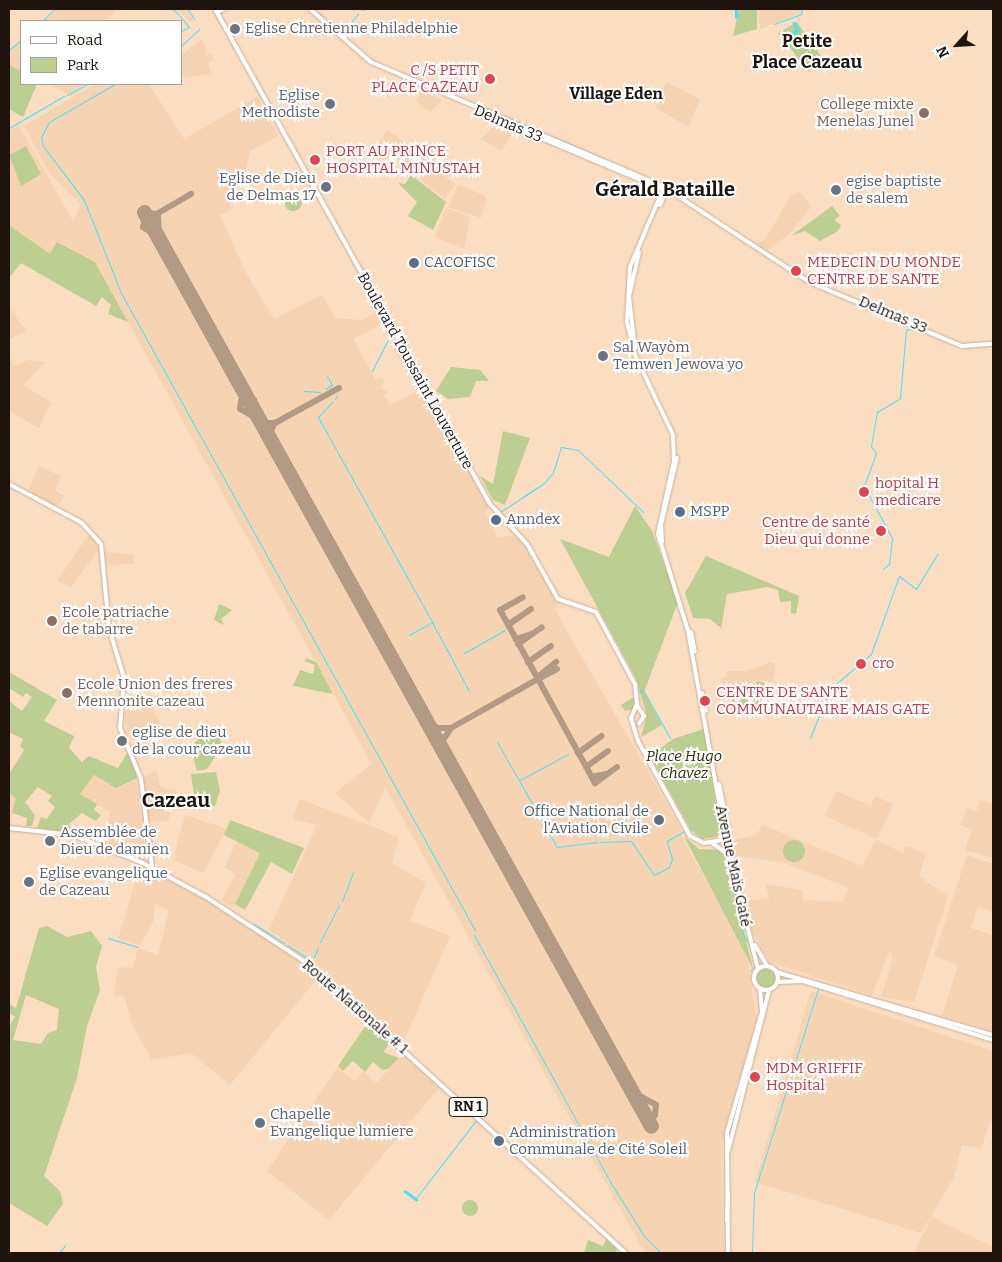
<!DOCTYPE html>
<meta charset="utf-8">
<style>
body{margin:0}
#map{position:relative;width:1002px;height:1262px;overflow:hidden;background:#fbddc2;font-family:Bitter,serif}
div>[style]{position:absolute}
.built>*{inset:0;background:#f6d3b2;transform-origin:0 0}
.green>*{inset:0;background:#bcce92}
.round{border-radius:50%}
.stream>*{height:1px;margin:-0.5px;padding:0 0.5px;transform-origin:0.5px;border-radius:0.5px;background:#47e2f8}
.canal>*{height:2.5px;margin:-1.25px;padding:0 1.25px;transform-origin:1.25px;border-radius:1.25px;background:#47e2f8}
.taxiway>*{height:6px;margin:-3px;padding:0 3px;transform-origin:3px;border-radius:3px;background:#b29a85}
.runway>*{height:15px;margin:-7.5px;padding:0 7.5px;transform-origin:7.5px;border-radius:7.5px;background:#b29a85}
.roads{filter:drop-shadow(0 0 1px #cbaf95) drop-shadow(0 0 1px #cbaf95)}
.major>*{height:4px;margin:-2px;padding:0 2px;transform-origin:2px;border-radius:2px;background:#fff}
.major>.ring{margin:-2px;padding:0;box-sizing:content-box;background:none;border:4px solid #fff;border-radius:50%}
.dots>*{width:14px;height:14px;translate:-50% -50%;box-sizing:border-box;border:2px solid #fff;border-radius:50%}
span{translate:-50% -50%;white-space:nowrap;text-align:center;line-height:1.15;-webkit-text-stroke:4px #fff;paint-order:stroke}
.shield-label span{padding:1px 4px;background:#fff;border:1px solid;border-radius:4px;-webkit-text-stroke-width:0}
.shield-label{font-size:14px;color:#1e140b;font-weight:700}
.worship-label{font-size:15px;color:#5b616d}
.left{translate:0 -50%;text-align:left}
.right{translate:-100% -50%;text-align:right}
.health-label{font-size:15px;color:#be3a42}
.education-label{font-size:15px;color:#785e54}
.street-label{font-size:15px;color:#1e140b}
.service-label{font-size:15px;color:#4e5e75}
.park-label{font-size:15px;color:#252f05;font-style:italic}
.neighbourhood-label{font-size:16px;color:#1e140b;font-weight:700}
.quarter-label{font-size:18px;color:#1e140b;font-weight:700}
.district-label{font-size:20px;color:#1e140b;font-weight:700}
.frame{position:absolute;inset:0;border:10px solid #1e140b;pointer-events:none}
.legend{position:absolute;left:20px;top:20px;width:162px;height:65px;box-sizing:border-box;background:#fff;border:1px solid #a5a19d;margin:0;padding:6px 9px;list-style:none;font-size:15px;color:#1e140b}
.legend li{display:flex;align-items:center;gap:10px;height:25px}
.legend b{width:25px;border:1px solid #a5a19d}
.north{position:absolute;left:932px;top:20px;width:50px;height:50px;-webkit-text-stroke:4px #fff;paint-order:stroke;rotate:244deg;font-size:14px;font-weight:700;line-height:20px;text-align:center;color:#1e140b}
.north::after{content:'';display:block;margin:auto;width:18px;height:22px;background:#1e140b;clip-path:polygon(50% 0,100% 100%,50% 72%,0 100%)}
</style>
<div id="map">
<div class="built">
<i style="clip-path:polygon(56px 9px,117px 9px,106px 21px,43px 21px)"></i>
<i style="clip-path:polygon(177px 9px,187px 9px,194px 21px,190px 22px)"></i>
<i style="clip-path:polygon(758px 9px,802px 9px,801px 13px,760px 29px)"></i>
<i style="clip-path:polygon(202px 39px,207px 49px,204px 56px,210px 53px,214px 59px,208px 63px,211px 74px,181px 78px,181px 55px)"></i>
<i style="clip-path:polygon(21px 42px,21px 71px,9px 65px,9px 52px)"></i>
<i style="clip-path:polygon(666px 82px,700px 99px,688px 127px,656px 108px)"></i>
<i style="clip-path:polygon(49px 84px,86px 84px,68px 94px)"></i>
<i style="clip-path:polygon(96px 84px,149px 84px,184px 139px,258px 96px,278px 136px,250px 151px,245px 175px,226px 192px,232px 209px,220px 215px,246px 273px,274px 319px,322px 295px,335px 318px,362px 320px,377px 312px,380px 325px,353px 339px,376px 380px,382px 378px,385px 383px,380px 387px,388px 392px,384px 395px,390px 405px,418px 391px,388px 339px,392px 335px,489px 508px,485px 512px,498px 538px,515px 535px,527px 548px,559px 604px,555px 609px,568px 633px,682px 830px,679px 832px,746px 951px,757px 1020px,721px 1144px,724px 1253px,645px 1253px,385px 787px,369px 823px,335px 793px,372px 764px,95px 262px,58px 242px,50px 255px,9px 225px,9px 131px,19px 126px,73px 221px,81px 204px,50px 174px,24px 126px)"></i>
<i style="clip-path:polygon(421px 90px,442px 100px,430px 112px,416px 101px)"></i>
<i style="clip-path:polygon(496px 124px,512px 132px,502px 151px,481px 139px)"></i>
<i style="left:388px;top:130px;width:87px;height:18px;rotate:39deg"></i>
<i style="clip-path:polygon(458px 184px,487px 197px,481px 218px,448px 207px)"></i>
<i style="clip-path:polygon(800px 192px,811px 207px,790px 233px,767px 252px,756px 244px,765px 240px,791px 195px)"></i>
<i style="clip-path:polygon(446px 208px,470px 217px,464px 249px,435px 237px)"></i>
<i style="clip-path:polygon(9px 307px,26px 331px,9px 339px)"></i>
<i style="clip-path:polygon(9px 356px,14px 366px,29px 360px,45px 362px,23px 385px,51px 402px,39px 429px,9px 410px)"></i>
<i style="clip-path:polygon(39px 466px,61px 476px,55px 490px,64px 496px,57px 507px,28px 491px)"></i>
<i style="clip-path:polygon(89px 534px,99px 549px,71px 587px,57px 581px)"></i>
<i style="clip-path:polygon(105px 552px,134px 555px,134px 564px,106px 565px)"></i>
<i style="clip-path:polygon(88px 607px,103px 614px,106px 636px,82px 625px)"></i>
<i style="clip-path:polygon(771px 662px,776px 667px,772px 682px,758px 679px,730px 695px,723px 689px,720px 679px,726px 677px,726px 671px,746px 671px)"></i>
<i style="clip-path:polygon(150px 701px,162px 729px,126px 734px,125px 705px)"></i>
<i style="clip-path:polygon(156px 770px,161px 788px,177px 790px,168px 821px,147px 821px,143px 778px)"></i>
<i style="clip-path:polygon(94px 775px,117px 788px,137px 778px,146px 863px,102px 842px,110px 812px,79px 794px)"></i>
<i style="clip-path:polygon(836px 791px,871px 806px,875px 796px,893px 804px,877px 839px,825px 816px)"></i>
<i style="clip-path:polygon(9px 793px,16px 798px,10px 824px,9px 824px)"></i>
<i style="clip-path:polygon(300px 799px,399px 837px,392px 863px,426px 883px,410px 921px,450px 936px,403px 1043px,307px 956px,269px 930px,317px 825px,293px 819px)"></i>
<i style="clip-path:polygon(980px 800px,993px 804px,993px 858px,965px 850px,972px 830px,961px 825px,966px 808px,977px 811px)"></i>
<i style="clip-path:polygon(185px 815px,227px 829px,203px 873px,173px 860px)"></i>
<i style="clip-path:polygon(763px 825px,862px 866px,876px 840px,903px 853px,906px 846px,926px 854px,919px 877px,948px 896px,914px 1002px,881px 997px,893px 957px,890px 950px,872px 995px,770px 962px,752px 931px,745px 900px,769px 899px,766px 884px,802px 890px,803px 900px,843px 902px,849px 888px,782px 862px,737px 856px,733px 840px,756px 835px)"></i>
<i style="clip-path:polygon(237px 841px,260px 853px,233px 907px,222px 901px,235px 874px,225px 867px)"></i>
<i style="clip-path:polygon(967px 855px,993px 864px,993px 912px,978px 907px,971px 928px,993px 935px,993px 1031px,942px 1016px,958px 965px,934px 956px)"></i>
<i style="clip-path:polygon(141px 864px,218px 905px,320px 975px,230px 1085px,191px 1053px,152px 1060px,132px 1024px,124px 996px,114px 995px,118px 967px,133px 968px,138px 948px,158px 955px,169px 910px,155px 904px,153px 922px,140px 945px,118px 939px)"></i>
<i style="clip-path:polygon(811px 991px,993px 1051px,993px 1113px,981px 1149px,962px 1145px,954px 1177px,921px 1233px,755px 1182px)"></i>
<i style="clip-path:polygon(404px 1053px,442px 1084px,329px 1220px,267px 1171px,337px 1068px,355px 1081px,363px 1071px,376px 1083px)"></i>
<i style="clip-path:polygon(932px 1217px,991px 1246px,993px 1242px,993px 1253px,914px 1253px)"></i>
</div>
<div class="green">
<i style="clip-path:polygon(739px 9px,757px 9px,757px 29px,733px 36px)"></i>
<i style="clip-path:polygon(797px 22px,821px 56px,809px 72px,778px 33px)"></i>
<i style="clip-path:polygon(9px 65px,21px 71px,21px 84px,37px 84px,23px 117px,9px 109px)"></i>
<i style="clip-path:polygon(26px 146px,41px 174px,21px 186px,9px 155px)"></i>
<i style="clip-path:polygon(411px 175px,446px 202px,433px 230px,408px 216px,417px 202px,398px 183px,405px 184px)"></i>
<i class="round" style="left:284px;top:193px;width:18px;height:18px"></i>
<i style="clip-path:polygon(832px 206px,840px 216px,834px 220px,841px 225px,838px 231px,820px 241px,805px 231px,791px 236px)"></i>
<i style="clip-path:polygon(9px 225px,50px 254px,57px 242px,95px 262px,128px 322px,108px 314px,111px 305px,102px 297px,96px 306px,21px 263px,9px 278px)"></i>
<i style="clip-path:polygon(451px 367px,480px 370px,489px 381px,476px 381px,470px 397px,448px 399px,436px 391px)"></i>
<i style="clip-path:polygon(503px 431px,530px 438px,505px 505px,493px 500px,480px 476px,493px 484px)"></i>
<i style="clip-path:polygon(635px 506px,652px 531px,678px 602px,644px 692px,662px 725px,641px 737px,647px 716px,636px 678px,560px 539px,609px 557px)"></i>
<i style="clip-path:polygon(706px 556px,799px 596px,796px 614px,791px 613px,791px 601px,780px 602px,778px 590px,768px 587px,727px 594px,721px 628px,710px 619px,693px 618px,685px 593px)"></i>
<i style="clip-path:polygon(219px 604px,232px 610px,221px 619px,224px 625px,214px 620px)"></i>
<i style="clip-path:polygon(307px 658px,316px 662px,333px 694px,293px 686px,300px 670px,313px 674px,315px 665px,304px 661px)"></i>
<i style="clip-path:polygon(9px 672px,57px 700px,44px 721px,74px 736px,69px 748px,82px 762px,89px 756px,118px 768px,128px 752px,136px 772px,137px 778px,116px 788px,94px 775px,80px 794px,97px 804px,94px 810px,101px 815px,96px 821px,82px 813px,69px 824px,73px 833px,37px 828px,41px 817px,47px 819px,55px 807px,48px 801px,52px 796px,38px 787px,25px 802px,35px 815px,32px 826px,26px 826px,27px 818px,12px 813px,16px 798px,9px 793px,9px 774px,24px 750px,20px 746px,23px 739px,9px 732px,9px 701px,22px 711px,32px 697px,26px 693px,23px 697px,9px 688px)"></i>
<i style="clip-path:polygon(758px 681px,765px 683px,767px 692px,761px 702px,750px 708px,727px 699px)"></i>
<i style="clip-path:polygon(634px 697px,633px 709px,625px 711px,621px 705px)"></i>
<i style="clip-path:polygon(704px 729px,721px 836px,702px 839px,691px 830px,650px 756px,673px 739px)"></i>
<i style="clip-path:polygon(207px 731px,219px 736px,222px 746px,207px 769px,197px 771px,190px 747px)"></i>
<i style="clip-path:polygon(216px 772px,220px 791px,215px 806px,195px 803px,191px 774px)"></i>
<i style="clip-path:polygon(230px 820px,304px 848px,292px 874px,271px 862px,245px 910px,235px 904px,260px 853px,224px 835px)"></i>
<i style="clip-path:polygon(684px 836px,699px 849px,718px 850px,725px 857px,753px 969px)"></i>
<i class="round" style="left:783px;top:840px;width:22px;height:22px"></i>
<i style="clip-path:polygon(evenodd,47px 926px,67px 937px,91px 931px,102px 946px,96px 967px,100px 990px,87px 1026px,77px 1078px,44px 1176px,60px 1191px,63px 1204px,47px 1226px,9px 1203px,9px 1026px,15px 1017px,9px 1013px,9px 1004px,16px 1008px,39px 928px,47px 926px,26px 995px,59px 1009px,57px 1030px,48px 1033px,41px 1044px,13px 1040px,26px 995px)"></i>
<i class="round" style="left:756px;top:969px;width:20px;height:20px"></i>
<i style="clip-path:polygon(368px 1022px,391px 1042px,383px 1052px,399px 1058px,388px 1069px,382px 1070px,373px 1062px,365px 1072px,353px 1061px,343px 1071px,338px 1066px)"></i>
<i class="round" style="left:462px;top:1200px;width:16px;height:16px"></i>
<i style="clip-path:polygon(606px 1239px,617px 1249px,615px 1253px,584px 1253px,588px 1240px,603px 1246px)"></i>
</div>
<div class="stream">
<i style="left:173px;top:9px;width:8px;rotate:45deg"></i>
<i style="left:188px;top:9px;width:12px;rotate:59deg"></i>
<i style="left:362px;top:10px;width:2px;rotate:-27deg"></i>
<i style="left:318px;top:12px;width:15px;rotate:48deg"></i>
<i style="left:180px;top:16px;width:14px;rotate:51deg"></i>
<i style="left:189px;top:27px;width:9px;rotate:153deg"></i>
<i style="left:42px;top:21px;width:17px;rotate:-45deg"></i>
<i style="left:774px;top:24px;width:29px;rotate:-20deg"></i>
<i style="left:801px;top:14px;width:5px;rotate:-79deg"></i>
<i style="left:340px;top:34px;width:27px;rotate:-48deg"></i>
<i style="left:181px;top:46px;width:25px;rotate:-43deg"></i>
<i style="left:9px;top:50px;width:16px;rotate:-40deg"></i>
<i style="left:407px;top:75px;width:7px;rotate:27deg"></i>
<i style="left:419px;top:80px;width:14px;rotate:25deg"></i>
<i style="left:115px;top:84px;width:76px;rotate:150.1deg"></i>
<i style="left:49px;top:122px;width:17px;rotate:118deg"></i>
<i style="left:41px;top:137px;width:9px;rotate:77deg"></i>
<i style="left:43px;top:146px;width:68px;rotate:52.8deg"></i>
<i style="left:84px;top:200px;width:100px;rotate:68.3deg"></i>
<i style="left:121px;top:293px;width:729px;rotate:60.94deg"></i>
<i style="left:67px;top:95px;width:24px;rotate:-28deg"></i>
<i style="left:477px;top:105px;width:141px;rotate:22.9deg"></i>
<i style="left:9px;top:128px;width:64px;rotate:-30.2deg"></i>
<i style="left:372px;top:371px;width:44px;rotate:-62.9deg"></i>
<i style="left:325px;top:389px;width:8px;rotate:-30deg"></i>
<i style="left:332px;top:385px;width:10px;rotate:-119deg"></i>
<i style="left:304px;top:391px;width:16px;rotate:4deg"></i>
<i style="left:335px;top:399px;width:4px;rotate:-56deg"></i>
<i style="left:333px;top:401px;width:22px;rotate:133deg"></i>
<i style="left:318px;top:417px;width:235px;rotate:60.9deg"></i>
<i style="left:523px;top:497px;width:18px;rotate:-34deg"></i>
<i style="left:500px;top:512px;width:51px;rotate:-33.1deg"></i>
<i style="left:543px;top:484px;width:15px;rotate:-48deg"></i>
<i style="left:553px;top:473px;width:27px;rotate:-73deg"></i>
<i style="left:561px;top:447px;width:17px;rotate:10deg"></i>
<i style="left:578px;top:450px;width:90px;rotate:43.6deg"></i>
<i style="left:883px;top:569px;width:8px;rotate:-40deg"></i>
<i style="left:889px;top:564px;width:26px;rotate:-83deg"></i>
<i style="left:892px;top:538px;width:59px;rotate:-118.3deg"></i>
<i style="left:864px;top:486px;width:35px;rotate:-70deg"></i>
<i style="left:876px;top:453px;width:9px;rotate:-126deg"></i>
<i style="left:871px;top:446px;width:35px;rotate:-80deg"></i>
<i style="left:877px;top:412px;width:27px;rotate:-31deg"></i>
<i style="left:900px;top:398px;width:68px;rotate:-85deg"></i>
<i style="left:906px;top:330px;width:8px;rotate:-14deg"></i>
<i style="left:409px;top:635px;width:26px;rotate:-29deg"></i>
<i style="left:432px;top:622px;width:78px;rotate:61.8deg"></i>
<i style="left:464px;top:653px;width:47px;rotate:-29.3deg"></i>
<i style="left:639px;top:692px;width:4px;rotate:-27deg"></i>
<i style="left:643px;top:690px;width:55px;rotate:60.6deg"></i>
<i style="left:810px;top:738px;width:53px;rotate:-67.8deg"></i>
<i style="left:830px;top:689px;width:54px;rotate:-40.5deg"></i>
<i style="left:871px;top:654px;width:83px;rotate:-70.3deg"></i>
<i style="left:899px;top:576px;width:21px;rotate:37deg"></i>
<i style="left:916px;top:589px;width:42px;rotate:-58.6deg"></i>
<i style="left:497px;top:742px;width:121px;rotate:60.3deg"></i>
<i style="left:557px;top:847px;width:41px;rotate:-7deg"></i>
<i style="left:520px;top:780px;width:55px;rotate:-28.4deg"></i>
<i style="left:714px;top:786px;width:50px;rotate:80.7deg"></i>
<i style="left:690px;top:828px;width:2px;rotate:27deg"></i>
<i style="left:600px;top:842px;width:31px;rotate:-2deg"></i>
<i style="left:631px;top:841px;width:41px;rotate:55.9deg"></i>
<i style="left:654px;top:875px;width:17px;rotate:-28deg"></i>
<i style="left:669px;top:867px;width:9px;rotate:-69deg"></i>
<i style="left:672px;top:859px;width:19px;rotate:-106deg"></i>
<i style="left:667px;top:841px;width:20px;rotate:-30deg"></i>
<i style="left:727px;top:855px;width:81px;rotate:78.6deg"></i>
<i style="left:743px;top:934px;width:15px;rotate:58deg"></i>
<i style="left:342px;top:901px;width:31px;rotate:-69deg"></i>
<i style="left:254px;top:924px;width:36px;rotate:32deg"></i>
<i style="left:474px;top:935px;width:280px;rotate:61.1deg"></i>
<i style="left:609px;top:1180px;width:66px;rotate:58deg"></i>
<i style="left:644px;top:1236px;width:24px;rotate:45deg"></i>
<i style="left:108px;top:938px;width:31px;rotate:17deg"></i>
<i style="left:320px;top:942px;width:42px;rotate:-62.8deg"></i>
<i style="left:287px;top:945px;width:26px;rotate:32deg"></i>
<i style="left:312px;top:961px;width:14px;rotate:-65deg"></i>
<i style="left:750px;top:971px;width:8px;rotate:-45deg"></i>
<i style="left:416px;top:1198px;width:100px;rotate:-52.3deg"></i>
<i style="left:59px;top:1253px;width:10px;rotate:-53deg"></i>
<i style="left:752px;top:1253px;width:60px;rotate:-88.1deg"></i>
<i style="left:754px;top:1193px;width:214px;rotate:-72.6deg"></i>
</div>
<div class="canal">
<i style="left:736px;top:17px;width:8px;rotate:-90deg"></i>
<i style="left:787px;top:37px;width:12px;rotate:-31deg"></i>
<i style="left:797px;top:31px;width:8px;rotate:-113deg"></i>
<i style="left:405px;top:1191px;width:14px;rotate:36deg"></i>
</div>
<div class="taxiway">
<i style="left:148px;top:219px;width:50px;rotate:-30.2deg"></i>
<i style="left:158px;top:237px;width:18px;rotate:-146deg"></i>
<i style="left:143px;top:227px;width:15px;rotate:-70deg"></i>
<i style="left:148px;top:213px;width:10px;rotate:6deg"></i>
<i style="left:158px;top:214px;width:25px;rotate:88deg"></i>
<i style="left:256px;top:413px;width:13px;rotate:-99deg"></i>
<i style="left:254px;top:400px;width:13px;rotate:176deg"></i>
<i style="left:241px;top:401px;width:8px;rotate:97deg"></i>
<i style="left:240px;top:409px;width:29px;rotate:29deg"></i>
<i style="left:265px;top:423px;width:10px"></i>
<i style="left:268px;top:436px;width:15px;rotate:-62deg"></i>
<i style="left:275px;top:423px;width:73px;rotate:-28.7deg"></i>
<i style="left:508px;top:625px;width:28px;rotate:-35deg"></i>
<i style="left:516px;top:639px;width:16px;rotate:-18deg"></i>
<i style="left:518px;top:644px;width:29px;rotate:-35deg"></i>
<i style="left:528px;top:662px;width:28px;rotate:-35deg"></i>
<i style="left:557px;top:669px;width:21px;rotate:152deg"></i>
<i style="left:538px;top:679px;width:119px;rotate:61.3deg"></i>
<i style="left:595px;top:783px;width:27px;rotate:-36deg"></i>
<i style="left:540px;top:675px;width:21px;rotate:-39deg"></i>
<i style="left:426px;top:720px;width:14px;rotate:36deg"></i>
<i style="left:437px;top:728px;width:14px"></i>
<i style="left:451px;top:728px;width:100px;rotate:-29.4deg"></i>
<i style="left:538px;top:679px;width:79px;rotate:-118.8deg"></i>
<i style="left:500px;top:610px;width:26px;rotate:-29deg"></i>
<i style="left:444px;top:753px;width:13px;rotate:-94deg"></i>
<i style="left:443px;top:740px;width:14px;rotate:-56deg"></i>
<i style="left:578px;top:753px;width:29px;rotate:-36deg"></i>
<i style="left:586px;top:767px;width:27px;rotate:-36deg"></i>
<i style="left:592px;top:777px;width:13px;rotate:-13deg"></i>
<i style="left:632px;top:1092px;width:27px;rotate:28deg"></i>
<i style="left:656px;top:1105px;width:10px;rotate:96deg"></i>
<i style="left:655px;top:1115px;width:14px;rotate:176deg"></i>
<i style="left:641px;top:1116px;width:17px;rotate:-107deg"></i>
</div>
<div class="runway">
<i style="left:144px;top:212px;width:1045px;rotate:60.98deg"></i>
</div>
<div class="roads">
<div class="major">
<i style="left:215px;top:9px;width:566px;rotate:60.95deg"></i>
<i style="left:490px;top:504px;width:54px;rotate:47.2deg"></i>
<i style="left:527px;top:544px;width:63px;rotate:60.6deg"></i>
<i style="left:558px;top:599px;width:40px;rotate:18.9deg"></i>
<i style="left:596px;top:612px;width:82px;rotate:61.6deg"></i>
<i style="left:635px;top:684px;width:20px;rotate:84deg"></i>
<i style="left:637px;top:704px;width:15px;rotate:113deg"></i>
<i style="left:631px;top:718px;width:24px;rotate:73deg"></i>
<i style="left:638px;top:741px;width:108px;rotate:61.3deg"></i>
<i style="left:690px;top:836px;width:16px;rotate:27deg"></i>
<i style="left:704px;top:843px;width:25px;rotate:-9deg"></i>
<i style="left:310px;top:9px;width:81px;rotate:41deg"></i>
<i style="left:371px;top:62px;width:319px;rotate:23.1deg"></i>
<i style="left:664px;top:187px;width:173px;rotate:33.2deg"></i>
<i style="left:809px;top:282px;width:166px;rotate:22.7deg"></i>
<i style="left:962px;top:346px;width:31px;rotate:-4deg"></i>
<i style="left:217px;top:12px;width:8px;rotate:-23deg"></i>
<i style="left:522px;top:130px;width:155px;rotate:22.8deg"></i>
<i style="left:664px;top:187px;width:87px;rotate:113deg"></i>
<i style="left:630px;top:267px;width:55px;rotate:93.1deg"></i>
<i style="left:627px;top:322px;width:36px;rotate:76deg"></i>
<i style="left:636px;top:357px;width:86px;rotate:64.6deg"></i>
<i style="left:673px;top:435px;width:26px;rotate:88deg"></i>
<i style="left:674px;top:461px;width:75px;rotate:102.4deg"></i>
<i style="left:658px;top:534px;width:102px;rotate:72.8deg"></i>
<i style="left:688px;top:631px;width:212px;rotate:79.7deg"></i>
<i style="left:726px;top:840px;width:133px;rotate:76.1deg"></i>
<i style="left:660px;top:205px;width:18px;rotate:-68deg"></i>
<i style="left:635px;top:348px;width:51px;rotate:-96.7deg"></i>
<i style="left:629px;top:297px;width:46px;rotate:-77.5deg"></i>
<i style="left:9px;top:484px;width:83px;rotate:28.1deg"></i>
<i style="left:82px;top:523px;width:28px;rotate:48deg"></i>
<i style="left:101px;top:544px;width:84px;rotate:84.6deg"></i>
<i style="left:109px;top:628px;width:52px;rotate:73.3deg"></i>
<i style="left:124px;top:678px;width:50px;rotate:94.6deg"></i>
<i style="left:120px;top:728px;width:55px;rotate:67.6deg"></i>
<i style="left:141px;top:779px;width:89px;rotate:82.9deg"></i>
<i style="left:662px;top:542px;width:17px;rotate:-93deg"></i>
<i style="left:661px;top:525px;width:69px;rotate:-76.6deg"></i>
<i style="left:691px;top:632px;width:20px;rotate:79deg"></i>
<i style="left:702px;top:693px;width:18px;rotate:77deg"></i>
<i style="left:637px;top:705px;width:13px;rotate:58deg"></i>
<i style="left:644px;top:716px;width:9px;rotate:122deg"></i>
<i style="left:719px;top:784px;width:73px;rotate:79deg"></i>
<i style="left:9px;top:828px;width:64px;rotate:6.2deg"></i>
<i style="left:73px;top:835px;width:75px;rotate:21.8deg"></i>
<i style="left:143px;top:863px;width:72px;rotate:28.4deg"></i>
<i style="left:206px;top:897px;width:121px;rotate:33.2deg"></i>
<i style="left:307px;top:963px;width:431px;rotate:42.3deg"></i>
<i style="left:712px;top:843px;width:19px;rotate:35deg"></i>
<i style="left:755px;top:945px;width:24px;rotate:60deg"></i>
<i class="ring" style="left:754px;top:966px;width:20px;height:20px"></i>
<i style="left:776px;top:972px;width:226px;rotate:16.2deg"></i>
<i style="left:777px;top:982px;width:26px;rotate:-2deg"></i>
<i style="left:803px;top:981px;width:199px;rotate:17.3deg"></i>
<i style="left:728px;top:1151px;width:166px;rotate:-75.7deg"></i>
<i style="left:727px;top:1221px;width:28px;rotate:-88deg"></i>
<i style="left:728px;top:1253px;width:120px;rotate:-90.5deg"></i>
<i style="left:727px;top:1133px;width:126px;rotate:-73.9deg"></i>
<i style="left:762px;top:1012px;width:23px;rotate:-95deg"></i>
</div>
</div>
<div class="dots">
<i style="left:235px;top:29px;background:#6b7280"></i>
<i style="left:490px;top:79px;background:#e0444e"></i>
<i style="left:330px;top:104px;background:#6b7280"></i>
<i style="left:924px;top:113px;background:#8d6e63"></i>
<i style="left:315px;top:160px;background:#e0444e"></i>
<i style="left:326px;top:187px;background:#6b7280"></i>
<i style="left:836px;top:190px;background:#6b7280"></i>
<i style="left:414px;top:263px;background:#5c6f8a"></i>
<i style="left:796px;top:271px;background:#e0444e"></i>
<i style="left:603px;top:356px;background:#6b7280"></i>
<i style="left:864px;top:492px;background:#e0444e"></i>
<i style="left:680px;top:512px;background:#5c6f8a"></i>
<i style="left:496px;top:520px;background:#5c6f8a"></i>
<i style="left:881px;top:531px;background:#e0444e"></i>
<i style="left:52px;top:621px;background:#8d6e63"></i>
<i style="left:861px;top:664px;background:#e0444e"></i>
<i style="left:67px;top:693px;background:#8d6e63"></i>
<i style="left:705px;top:701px;background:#e0444e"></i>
<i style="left:122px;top:741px;background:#6b7280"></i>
<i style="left:659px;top:820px;background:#5c6f8a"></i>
<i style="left:50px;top:841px;background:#6b7280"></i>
<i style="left:29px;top:882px;background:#6b7280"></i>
<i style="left:755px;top:1077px;background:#e0444e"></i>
<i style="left:260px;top:1123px;background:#6b7280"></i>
<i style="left:499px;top:1141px;background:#5c6f8a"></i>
</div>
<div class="shield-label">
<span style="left:468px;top:1107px">RN 1</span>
</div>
<div class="worship-label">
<span class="left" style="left:245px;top:29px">Eglise Chretienne Philadelphie</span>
<span class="right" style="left:320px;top:104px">Eglise<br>Methodiste</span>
<span class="right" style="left:316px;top:187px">Eglise de Dieu<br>de Delmas 17</span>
<span class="left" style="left:846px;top:190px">egise baptiste<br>de salem</span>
<span class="left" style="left:613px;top:356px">Sal Wayòm<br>Temwen Jewova yo</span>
<span class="left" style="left:132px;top:741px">eglise de dieu<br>de la cour cazeau</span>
<span class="left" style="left:60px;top:841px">Assemblée de<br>Dieu de damien</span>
<span class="left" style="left:39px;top:882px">Eglise evangelique<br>de Cazeau</span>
<span class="left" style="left:270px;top:1123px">Chapelle<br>Evangelique lumiere</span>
</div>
<div class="health-label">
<span class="right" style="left:479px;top:79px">C /S PETIT<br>PLACE CAZEAU</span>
<span class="left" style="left:326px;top:160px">PORT AU PRINCE<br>HOSPITAL MINUSTAH</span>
<span class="left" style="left:807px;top:271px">MEDECIN DU MONDE<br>CENTRE DE SANTE</span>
<span class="left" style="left:875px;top:492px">hopital H<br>medicare</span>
<span class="right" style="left:870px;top:531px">Centre de santé<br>Dieu qui donne</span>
<span class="left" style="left:872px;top:664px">cro</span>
<span class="left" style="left:716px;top:701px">CENTRE DE SANTE<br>COMMUNAUTAIRE MAIS GATE</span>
<span class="left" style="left:766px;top:1077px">MDM GRIFFIF<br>Hospital</span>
</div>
<div class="education-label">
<span class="right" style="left:914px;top:113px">College mixte<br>Menelas Junel</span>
<span class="left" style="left:62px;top:621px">Ecole patriache<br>de tabarre</span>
<span class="left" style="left:77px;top:693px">Ecole Union des freres<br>Mennonite cazeau</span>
</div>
<div class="street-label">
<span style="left:508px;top:124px;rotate:23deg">Delmas 33</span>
<span style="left:893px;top:315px;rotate:23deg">Delmas 33</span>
<span style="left:415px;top:371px;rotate:61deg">Boulevard Toussaint Louverture</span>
<span style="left:733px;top:866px;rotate:78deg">Avenue Maïs Gaté</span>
<span style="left:355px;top:1007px;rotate:41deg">Route Nationale # 1</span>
</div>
<div class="service-label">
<span class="left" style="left:424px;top:263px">CACOFISC</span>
<span class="left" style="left:690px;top:512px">MSPP</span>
<span class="left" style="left:506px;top:520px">Anndex</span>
<span class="right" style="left:649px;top:820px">Office National de<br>l'Aviation Civile</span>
<span class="left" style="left:509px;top:1141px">Administration<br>Communale de Cité Soleil</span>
</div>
<div class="park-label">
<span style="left:684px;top:765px">Place Hugo<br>Chavez</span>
</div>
<div class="neighbourhood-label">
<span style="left:616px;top:94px">Village Eden</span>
</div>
<div class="quarter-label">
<span style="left:807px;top:52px">Petite<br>Place Cazeau</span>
</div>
<div class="district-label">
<span style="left:665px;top:189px">Gérald Bataille</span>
<span style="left:176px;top:800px">Cazeau</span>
</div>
<div class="frame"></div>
<ul class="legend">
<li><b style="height:6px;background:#fff"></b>Road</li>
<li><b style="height:14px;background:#bcce92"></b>Park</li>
</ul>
<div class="north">N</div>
</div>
